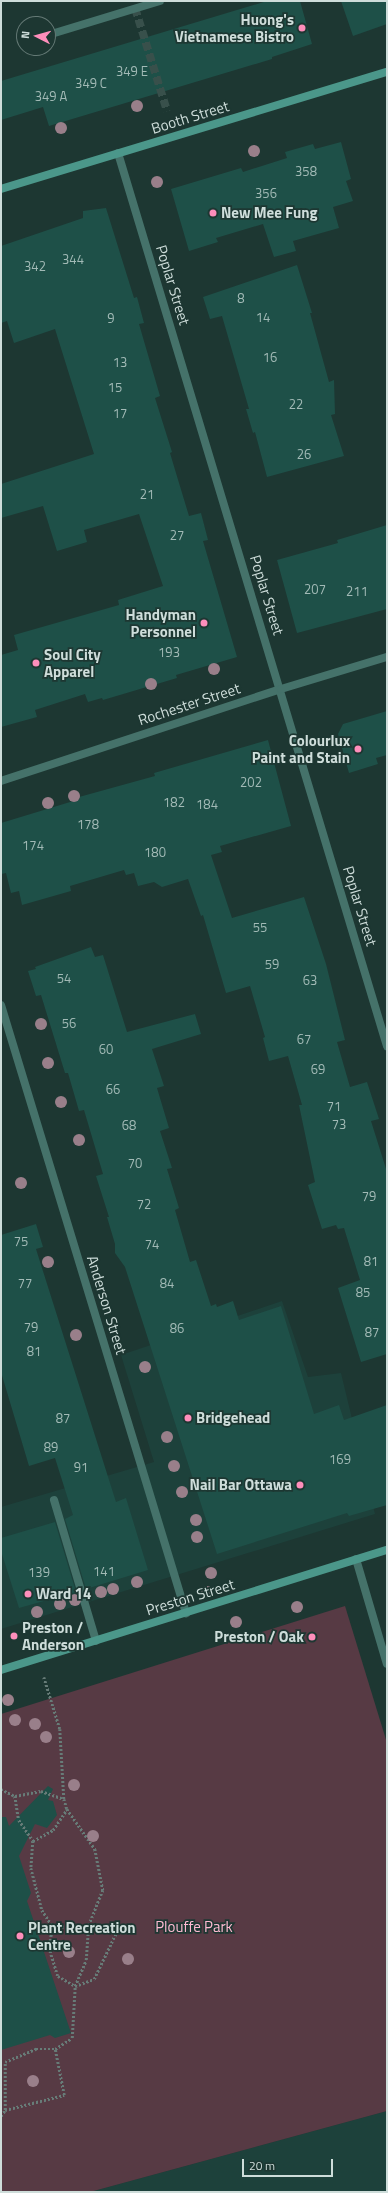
<!DOCTYPE html>
<style>
body{margin:0}
#map{position:relative;width:388px;height:2193px;overflow:hidden;background:#1d3732;font-family:"Titillium Web",sans-serif}
div>[style]{position:absolute}
.built>*{inset:0;background:#1d413b}
.green>*{inset:0;background:#573a44}
.building>*{inset:0;background:#1e5048}
.street-tunnel>*{height:8px;margin-top:-4px;transform-origin:0;background:repeating-linear-gradient(90deg,#38504b 0 8px,transparent 0 12px)}
.path>*{height:2.5px;margin-top:-1.25px;transform-origin:0;background:repeating-linear-gradient(90deg,#677c78 0 2px,transparent 0 4px)}
.lane>*{height:8px;margin:-4px;padding:0 4px;transform-origin:4px;border-radius:4px;background:#45726a}
.street>*{height:8px;margin:-4px;padding:0 4px;transform-origin:4px;border-radius:4px;background:#45726a}
.secondary>*{height:8px;margin:-4px;padding:0 4px;transform-origin:4px;border-radius:4px;background:#4b978a}
.trees>*{width:12px;height:12px;margin:-6px;border-radius:50%;background:#997f8a}
.dots>*{width:11px;height:11px;translate:-50% -50%;box-sizing:border-box;border:2px solid #1d3732;border-radius:50%}
span{translate:-50% -50%;white-space:nowrap;text-align:center;line-height:1.15;-webkit-text-stroke:3.5px #1d3732;paint-order:stroke}
.number-label{font-size:13px;color:#a2bab6}
.number-label span{-webkit-text-stroke-width:0}
.poi-label{font-size:15px;color:#ceddda;font-weight:700}
.right{translate:-100% -50%;text-align:right}
.left{translate:0 -50%;text-align:left}
.street-label{font-size:15px;color:#ceddda}
.park-label{font-size:15px;color:#febad2}
.frame{position:absolute;inset:0;border:2px solid #ceddda;pointer-events:none}
.north{position:absolute;left:16px;top:16px;width:40px;height:40px;box-sizing:border-box;background:#1d3732;border:1px solid #647975;border-radius:50%;rotate:276deg;font-size:11px;font-weight:700;line-height:16px;text-align:center;color:#ceddda}
.north::after{content:'';display:block;margin:auto;width:14px;height:18px;background:#fe8ebb;clip-path:polygon(50% 0,100% 100%,50% 72%,0 100%)}
.scale{position:absolute;left:242px;top:2159px;width:91px;height:18px;box-sizing:border-box;border:2px solid #ceddda;border-top:0;padding-left:5px;font-size:12px;line-height:14px;white-space:nowrap;color:#ceddda;-webkit-text-stroke:3px #1d3732;paint-order:stroke}
</style>
<div id="map">
<div class="built">
<i style="clip-path:polygon(282px 1301px,308px 1377px,341px 1373px,375px 1514px,1px 1629px,1px 1507px,154px 1462px,121px 1355px)"></i>
<i style="clip-path:polygon(387px 2111px,387px 2192px,90px 2192px)"></i>
</div>
<div class="green">
<i style="clip-path:polygon(345px 1606px,387px 1743px,387px 2111px,90px 2192px,1px 2192px,1px 1714px)"></i>
</div>
<div class="building">
<i style="clip-path:polygon(267px 1px,300px 1px,312px 44px,272px 57px,272px 59px,49px 126px,43px 107px,1px 120px,1px 81px)"></i>
<i style="clip-path:polygon(341px 1px,387px 1px,387px 24px,353px 36px)"></i>
<i style="clip-path:polygon(341px 142px,351px 179px,346px 181px,353px 201px,333px 207px,339px 228px,293px 241px,296px 251px,274px 257px,263px 224px,216px 238px,218px 242px,189px 251px,171px 189px,241px 168px,243px 172px,287px 158px,285px 152px,313px 144px,315px 149px)"></i>
<i style="clip-path:polygon(106px 208px,134px 298px,137px 297px,144px 323px,139px 324px,160px 396px,155px 398px,172px 452px,170px 453px,176px 473px,189px 516px,201px 513px,208px 540px,203px 541px,237px 657px,176px 675px,177px 678px,103px 700px,102px 698px,88px 702px,85px 694px,35px 710px,37px 717px,1px 727px,1px 655px,18px 650px,14px 635px,119px 605px,118px 600px,163px 586px,139px 514px,84px 530px,87px 542px,57px 551px,43px 506px,1px 518px,1px 484px,94px 454px,55px 329px,14px 343px,7px 321px,1px 323px,1px 246px,83px 218px,83px 211px)"></i>
<i style="clip-path:polygon(297px 265px,312px 313px,310px 313px,329px 382px,334px 380px,335px 414px,331px 415px,344px 456px,267px 477px,255px 432px,253px 433px,246px 409px,249px 409px,222px 316px,210px 319px,203px 297px)"></i>
<i style="clip-path:polygon(387px 525px,387px 609px,297px 633px,277px 560px,338px 543px,337px 540px)"></i>
<i style="clip-path:polygon(387px 711px,387px 755px,376px 758px,378px 764px,349px 773px,338px 734px,343px 724px)"></i>
<i style="clip-path:polygon(268px 740px,291px 826px,220px 846px,222px 852px,211px 855px,232px 918px,304px 897px,326px 964px,345px 1040px,337px 1042px,350px 1087px,367px 1082px,379px 1119px,371px 1121px,387px 1172px,387px 1354px,361px 1362px,338px 1288px,360px 1280px,344px 1228px,338px 1229px,336px 1225px,322px 1229px,308px 1185px,315px 1182px,299px 1105px,302px 1105px,288px 1056px,269px 1061px,263px 1038px,265px 1037px,250px 986px,226px 993px,203px 915px,201px 916px,188px 879px,162px 887px,154px 882px,138px 886px,134px 873px,126px 875px,124px 870px,70px 886px,71px 891px,22px 905px,19px 891px,11px 893px,6px 873px,1px 874px,1px 823px,80px 799px,79px 797px,155px 776px,154px 773px)"></i>
<i style="clip-path:polygon(91px 947px,95px 957px,103px 955px,127px 1032px,195px 1014px,201px 1034px,152px 1049px,164px 1086px,157px 1088px,169px 1128px,160px 1131px,172px 1168px,167px 1169px,179px 1208px,175px 1210px,190px 1262px,196px 1260px,211px 1306px,216px 1304px,217px 1307px,233px 1301px,239px 1320px,281px 1306px,314px 1414px,339px 1405px,344px 1420px,387px 1405px,387px 1505px,349px 1516px,347px 1513px,217px 1554px,125px 1267px,115px 1253px,115px 1244px,107px 1217px,109px 1217px,96px 1176px,103px 1174px,84px 1110px,79px 1111px,68px 1073px,65px 1073px,41px 995px,36px 996px,28px 971px,36px 969px,35px 967px)"></i>
<i style="clip-path:polygon(36px 1224px,43px 1247px,36px 1249px,116px 1502px,126px 1498px,148px 1570px,86px 1589px,65px 1519px,73px 1515px,55px 1458px,29px 1466px,1px 1372px,1px 1235px)"></i>
<i style="clip-path:polygon(55px 1522px,76px 1592px,19px 1608px,1px 1551px,1px 1538px)"></i>
<i style="clip-path:polygon(48px 1786px,53px 1789px,48px 1800px,53px 1801px,57px 1815px,47px 1828px,35px 1824px,19px 1856px,31px 1893px,27px 1901px,71px 2033px,55px 2038px,50px 2035px,1px 2050px,1px 1817px,6px 1817px,9px 1826px)"></i>
</div>
<div class="street-tunnel">
<i style="left:135px;top:8px;width:108px;rotate:72.7deg"></i>
</div>
<div class="path">
<i style="left:44px;top:1677px;width:54px;rotate:72.9deg"></i>
<i style="left:60px;top:1729px;width:70px;rotate:86.7deg"></i>
<i style="left:64px;top:1799px;width:10px;rotate:73deg"></i>
<i style="left:67px;top:1809px;width:49px;rotate:55deg"></i>
<i style="left:95px;top:1849px;width:42px;rotate:79deg"></i>
<i style="left:103px;top:1890px;width:41px;rotate:111.5deg"></i>
<i style="left:88px;top:1928px;width:35px;rotate:-178deg"></i>
<i style="left:1px;top:1789px;width:16px;rotate:27deg"></i>
<i style="left:15px;top:1796px;width:24px;rotate:81deg"></i>
<i style="left:19px;top:1820px;width:25px;rotate:56deg"></i>
<i style="left:33px;top:1841px;width:27px;rotate:94deg"></i>
<i style="left:31px;top:1868px;width:43px;rotate:75.3deg"></i>
<i style="left:42px;top:1910px;width:20px;rotate:57deg"></i>
<i style="left:53px;top:1927px;width:20px;rotate:101deg"></i>
<i style="left:49px;top:1947px;width:30px;rotate:73deg"></i>
<i style="left:58px;top:1976px;width:20px;rotate:30deg"></i>
<i style="left:75px;top:1986px;width:20px;rotate:-20deg"></i>
<i style="left:94px;top:1979px;width:55px;rotate:-64.4deg"></i>
<i style="left:15px;top:1796px;width:26px;rotate:-11deg"></i>
<i style="left:41px;top:1791px;width:24px;rotate:19deg"></i>
<i style="left:33px;top:1841px;width:23px;rotate:-29deg"></i>
<i style="left:53px;top:1830px;width:25px;rotate:-56deg"></i>
<i style="left:5px;top:2110px;width:61px;rotate:-14.3deg"></i>
<i style="left:64px;top:2095px;width:47px;rotate:-101.1deg"></i>
<i style="left:1px;top:2116px;width:7px;rotate:-56deg"></i>
<i style="left:5px;top:2110px;width:48px;rotate:-90deg"></i>
<i style="left:5px;top:2062px;width:34px;rotate:-23deg"></i>
<i style="left:36px;top:2049px;width:19px"></i>
<i style="left:55px;top:2049px;width:20px;rotate:-33deg"></i>
<i style="left:72px;top:2038px;width:52px;rotate:-86.7deg"></i>
<i style="left:75px;top:1986px;width:28px;rotate:-67deg"></i>
<i style="left:86px;top:1960px;width:32px;rotate:-86deg"></i>
</div>
<div class="lane">
<i style="left:54px;top:1500px;width:147px;rotate:73.4deg"></i>
</div>
<div class="street">
<i style="left:48px;top:35px;width:117px;rotate:-16.9deg"></i>
<i style="left:118px;top:153px;width:933px;rotate:73.24deg"></i>
<i style="left:1px;top:781px;width:295px;rotate:-18.2deg"></i>
<i style="left:281px;top:689px;width:111px;rotate:-16.8deg"></i>
<i style="left:1px;top:1005px;width:636px;rotate:73.08deg"></i>
<i style="left:356px;top:1559px;width:109px;rotate:73.6deg"></i>
</div>
<div class="secondary">
<i style="left:1px;top:189px;width:403px;rotate:-16.9deg"></i>
<i style="left:1px;top:1670px;width:404px;rotate:-17.3deg"></i>
</div>
<div class="trees">
<i style="left:137px;top:106px"></i>
<i style="left:61px;top:128px"></i>
<i style="left:254px;top:151px"></i>
<i style="left:157px;top:182px"></i>
<i style="left:214px;top:669px"></i>
<i style="left:151px;top:684px"></i>
<i style="left:74px;top:796px"></i>
<i style="left:48px;top:803px"></i>
<i style="left:41px;top:1024px"></i>
<i style="left:48px;top:1063px"></i>
<i style="left:61px;top:1102px"></i>
<i style="left:79px;top:1140px"></i>
<i style="left:21px;top:1183px"></i>
<i style="left:48px;top:1262px"></i>
<i style="left:76px;top:1335px"></i>
<i style="left:145px;top:1367px"></i>
<i style="left:167px;top:1437px"></i>
<i style="left:174px;top:1466px"></i>
<i style="left:182px;top:1492px"></i>
<i style="left:196px;top:1520px"></i>
<i style="left:197px;top:1537px"></i>
<i style="left:211px;top:1573px"></i>
<i style="left:137px;top:1582px"></i>
<i style="left:113px;top:1589px"></i>
<i style="left:101px;top:1592px"></i>
<i style="left:207px;top:1592px"></i>
<i style="left:75px;top:1600px"></i>
<i style="left:60px;top:1604px"></i>
<i style="left:297px;top:1607px"></i>
<i style="left:37px;top:1612px"></i>
<i style="left:236px;top:1622px"></i>
<i style="left:8px;top:1700px"></i>
<i style="left:15px;top:1720px"></i>
<i style="left:35px;top:1724px"></i>
<i style="left:46px;top:1737px"></i>
<i style="left:74px;top:1785px"></i>
<i style="left:93px;top:1836px"></i>
<i style="left:69px;top:1952px"></i>
<i style="left:128px;top:1959px"></i>
<i style="left:33px;top:2081px"></i>
</div>
<div class="dots">
<i style="left:302px;top:28px;background:#fe8ebb"></i>
<i style="left:213px;top:213px;background:#fe8ebb"></i>
<i style="left:204px;top:623px;background:#fe8ebb"></i>
<i style="left:36px;top:663px;background:#fe8ebb"></i>
<i style="left:358px;top:749px;background:#fe8ebb"></i>
<i style="left:188px;top:1418px;background:#fe8ebb"></i>
<i style="left:300px;top:1485px;background:#fe8ebb"></i>
<i style="left:28px;top:1594px;background:#fe8ebb"></i>
<i style="left:14px;top:1636px;background:#fe8ebb"></i>
<i style="left:312px;top:1637px;background:#fe8ebb"></i>
<i style="left:20px;top:1936px;background:#fe8ebb"></i>
</div>
<div class="number-label">
<span style="left:132px;top:71px">349 E</span>
<span style="left:91px;top:83px">349 C</span>
<span style="left:51px;top:96px">349 A</span>
<span style="left:306px;top:171px">358</span>
<span style="left:266px;top:193px">356</span>
<span style="left:73px;top:259px">344</span>
<span style="left:35px;top:266px">342</span>
<span style="left:241px;top:298px">8</span>
<span style="left:263px;top:317px">14</span>
<span style="left:111px;top:318px">9</span>
<span style="left:270px;top:357px">16</span>
<span style="left:120px;top:362px">13</span>
<span style="left:115px;top:387px">15</span>
<span style="left:296px;top:404px">22</span>
<span style="left:120px;top:413px">17</span>
<span style="left:304px;top:454px">26</span>
<span style="left:147px;top:494px">21</span>
<span style="left:177px;top:535px">27</span>
<span style="left:315px;top:589px">207</span>
<span style="left:357px;top:591px">211</span>
<span style="left:169px;top:652px">193</span>
<span style="left:251px;top:782px">202</span>
<span style="left:174px;top:802px">182</span>
<span style="left:207px;top:804px">184</span>
<span style="left:88px;top:824px">178</span>
<span style="left:33px;top:845px">174</span>
<span style="left:155px;top:852px">180</span>
<span style="left:260px;top:927px">55</span>
<span style="left:272px;top:964px">59</span>
<span style="left:64px;top:978px">54</span>
<span style="left:310px;top:980px">63</span>
<span style="left:69px;top:1023px">56</span>
<span style="left:304px;top:1039px">67</span>
<span style="left:106px;top:1049px">60</span>
<span style="left:318px;top:1069px">69</span>
<span style="left:113px;top:1089px">66</span>
<span style="left:334px;top:1106px">71</span>
<span style="left:339px;top:1124px">73</span>
<span style="left:129px;top:1125px">68</span>
<span style="left:135px;top:1163px">70</span>
<span style="left:369px;top:1196px">79</span>
<span style="left:144px;top:1204px">72</span>
<span style="left:21px;top:1241px">75</span>
<span style="left:152px;top:1244px">74</span>
<span style="left:371px;top:1261px">81</span>
<span style="left:25px;top:1283px">77</span>
<span style="left:167px;top:1283px">84</span>
<span style="left:363px;top:1292px">85</span>
<span style="left:31px;top:1327px">79</span>
<span style="left:177px;top:1328px">86</span>
<span style="left:372px;top:1332px">87</span>
<span style="left:34px;top:1351px">81</span>
<span style="left:63px;top:1418px">87</span>
<span style="left:51px;top:1447px">89</span>
<span style="left:340px;top:1459px">169</span>
<span style="left:81px;top:1467px">91</span>
<span style="left:104px;top:1571px">141</span>
<span style="left:39px;top:1572px">139</span>
</div>
<div class="poi-label">
<span class="right" style="left:294px;top:28px">Huong's<br>Vietnamese Bistro</span>
<span class="left" style="left:221px;top:213px">New Mee Fung</span>
<span class="right" style="left:196px;top:623px">Handyman<br>Personnel</span>
<span class="left" style="left:44px;top:663px">Soul City<br>Apparel</span>
<span class="right" style="left:350px;top:749px">Colourlux<br>Paint and Stain</span>
<span class="left" style="left:196px;top:1418px">Bridgehead</span>
<span class="right" style="left:292px;top:1485px">Nail Bar Ottawa</span>
<span class="left" style="left:36px;top:1594px">Ward 14</span>
<span class="left" style="left:22px;top:1636px">Preston /<br>Anderson</span>
<span class="right" style="left:304px;top:1637px">Preston / Oak</span>
<span class="left" style="left:28px;top:1936px">Plant Recreation<br>Centre</span>
</div>
<div class="street-label">
<span style="left:190px;top:117px;rotate:-17deg">Booth Street</span>
<span style="left:173px;top:285px;rotate:73deg">Poplar Street</span>
<span style="left:267px;top:595px;rotate:73deg">Poplar Street</span>
<span style="left:189px;top:704px;rotate:-18deg">Rochester Street</span>
<span style="left:360px;top:906px;rotate:73deg">Poplar Street</span>
<span style="left:107px;top:1305px;rotate:73deg">Anderson Street</span>
<span style="left:190px;top:1597px;rotate:-17deg">Preston Street</span>
</div>
<div class="park-label">
<span style="left:194px;top:1927px">Plouffe Park</span>
</div>
<div class="frame"></div>
<div class="north">N</div>
<div class="scale">20 m</div>
</div>
